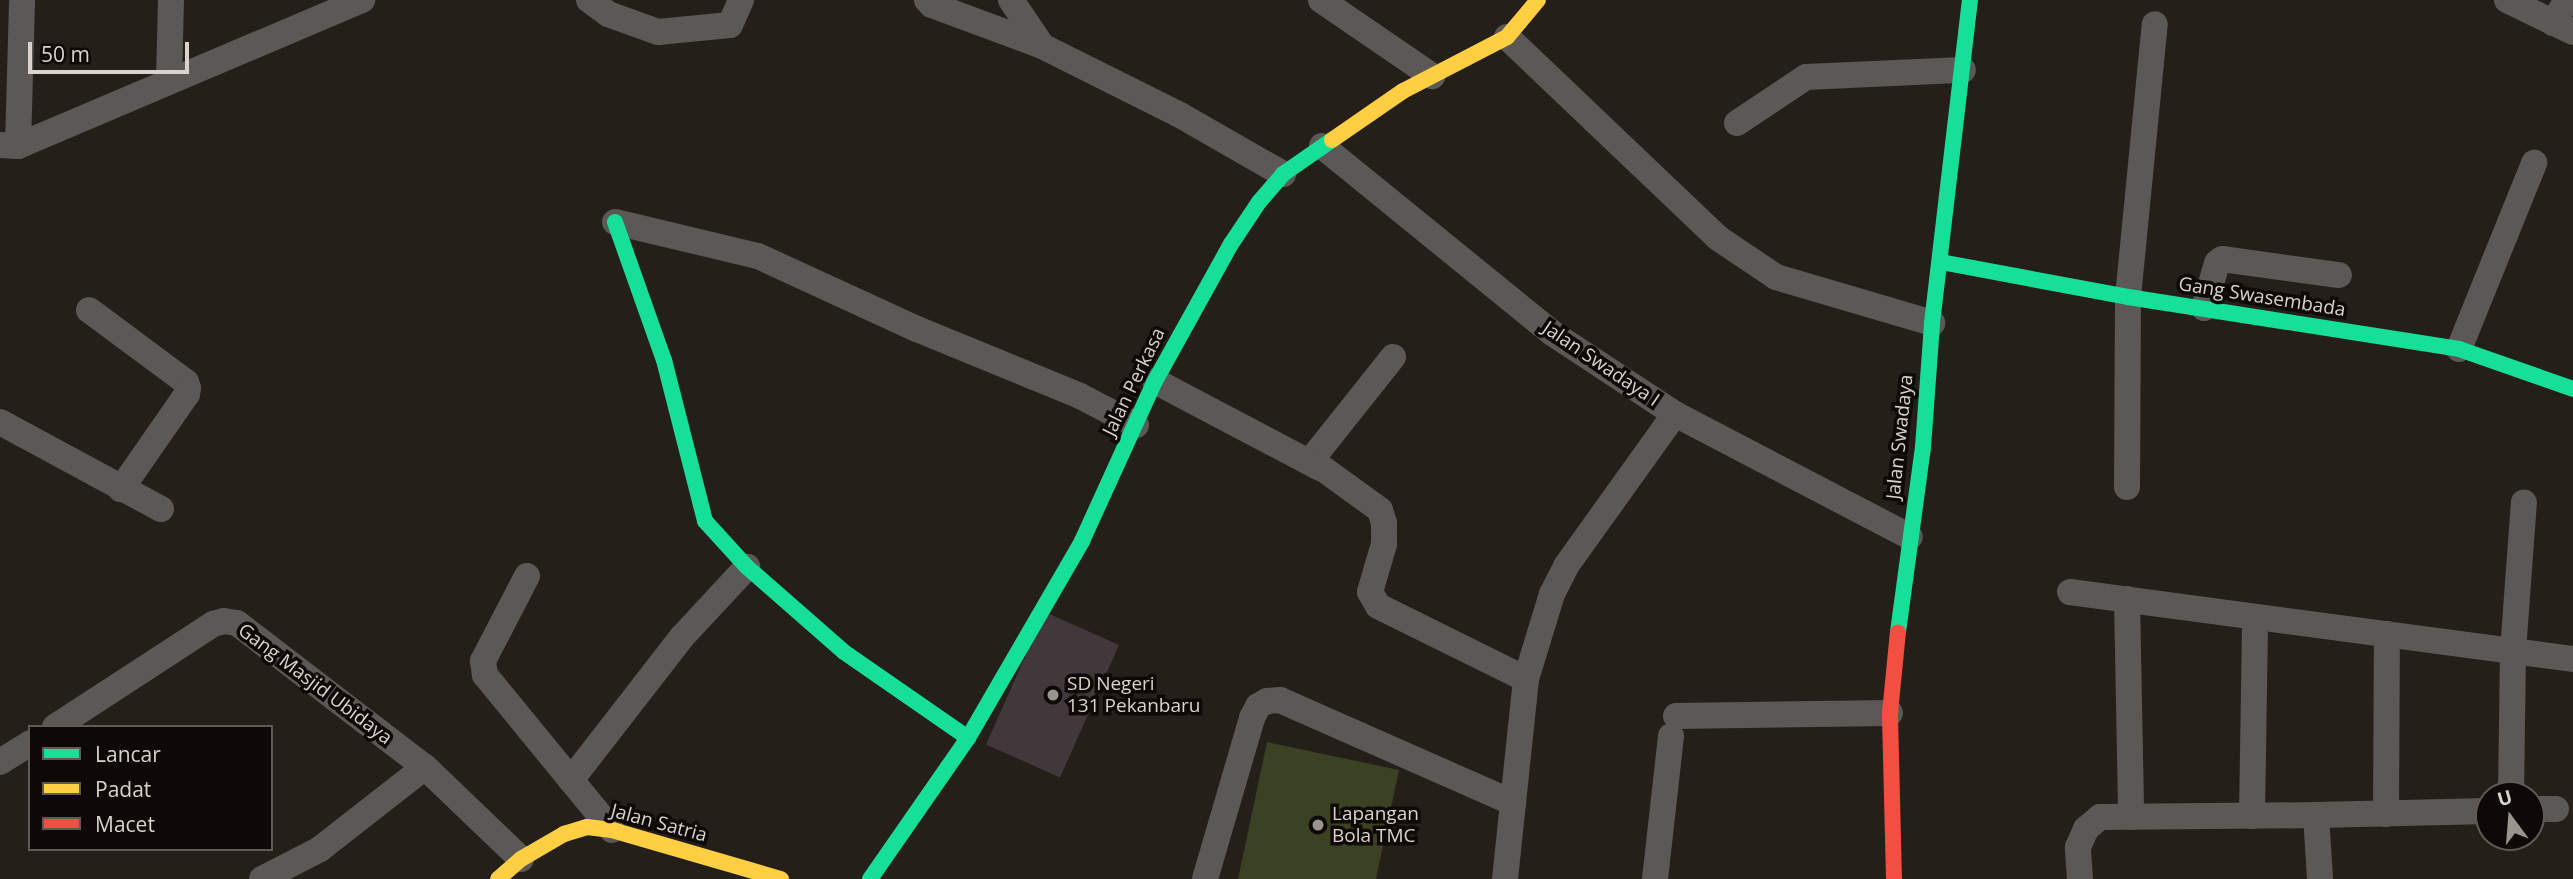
<!DOCTYPE html>
<style>
body{margin:0}
#map{position:relative;width:2573px;height:879px;overflow:hidden;background:#251f1a;font-family:"Open Sans",sans-serif}
div>[style]{position:absolute}
.green>*{inset:0;background:#3b4123}
.building>*{inset:0;background:#42383b;transform-origin:0 0}
.street>*{height:26px;margin:-13px;padding:0 13px;transform-origin:13px;border-radius:13px;background:#5b5856}
.fast>*{height:16px;margin:-8px;padding:0 8px;transform-origin:8px;border-radius:8px;background:#16e098}
.slow>*{height:16px;margin:-8px;padding:0 8px;transform-origin:8px;border-radius:8px;background:#ffcf43}
.jam>*{height:16px;margin:-8px;padding:0 8px;transform-origin:8px;border-radius:8px;background:#f24e42}
.dots>*{width:19px;height:19px;translate:-50% -50%;box-sizing:border-box;border:4px solid #0e0906;border-radius:50%}
span{translate:-50% -50%;white-space:nowrap;text-align:center;line-height:1.15;-webkit-text-stroke:7px #0e0906;paint-order:stroke}
.street-label{font-size:19px;color:#dad2cc}
.poi-label{font-size:19px;color:#dad2cc}
.left{translate:0 -50%;text-align:left}
.legend{position:absolute;left:28px;top:725px;width:245px;height:126px;box-sizing:border-box;background:#0e0906;border:2px solid #605955;margin:0;padding:9px 12px;list-style:none;font-size:21px;color:#dad2cc}
.legend li{display:flex;align-items:center;gap:14px;height:35px}
.legend b{width:35px;border:2px solid #605955}
.north{position:absolute;left:2475px;top:781px;width:70px;height:70px;box-sizing:border-box;background:#0e0906;border:2px solid #605955;border-radius:50%;rotate:344deg;font-size:19px;font-weight:700;line-height:28px;text-align:center;color:#dad2cc}
.north::after{content:'';display:block;margin:auto;width:24px;height:32px;background:#9b938e;clip-path:polygon(50% 0,100% 100%,50% 72%,0 100%)}
.scale{position:absolute;left:28px;top:42px;width:161px;height:32px;box-sizing:border-box;border:4px solid #dad2cc;border-top:0;padding-left:9px;font-size:21px;line-height:24px;white-space:nowrap;color:#dad2cc;-webkit-text-stroke:5px #0e0906;paint-order:stroke}
</style>
<div id="map">
<div class="green">
<div style="clip-path:polygon(1267px 742px,1399px 770px,1376px 879px,1238px 879px)"></div>
</div>
<div class="building">
<div style="left:1045px;top:612px;width:81px;height:145px;rotate:24deg"></div>
</div>
<div class="street">
<div style="left:589px;top:0;width:24px;rotate:36deg"></div>
<div style="left:608px;top:14px;width:53px;rotate:19.8deg"></div>
<div style="left:658px;top:32px;width:72px;rotate:-5.6deg"></div>
<div style="left:730px;top:25px;width:27px;rotate:-66deg"></div>
<div style="left:927px;top:0;width:7px;rotate:45deg"></div>
<div style="left:932px;top:5px;width:117px;rotate:20.4deg"></div>
<div style="left:1042px;top:46px;width:154px;rotate:26.6deg"></div>
<div style="left:1180px;top:115px;width:119px;rotate:29.8deg"></div>
<div style="left:1011px;top:0;width:55px;rotate:56deg"></div>
<div style="left:1321px;top:0;width:135px;rotate:34.4deg"></div>
<div style="left:2507px;top:0;width:73px;rotate:25.9deg"></div>
<div style="left:2553px;top:23px;width:27px;rotate:-59deg"></div>
<div style="left:1507px;top:37px;width:291px;rotate:43.6deg"></div>
<div style="left:1718px;top:238px;width:70px;rotate:33.9deg"></div>
<div style="left:1776px;top:277px;width:163px;rotate:16.4deg"></div>
<div style="left:169px;top:81px;width:81px;rotate:-88.6deg"></div>
<div style="left:1737px;top:123px;width:83px;rotate:-33.7deg"></div>
<div style="left:1806px;top:77px;width:157px;rotate:-2.6deg"></div>
<div style="left:0;top:145px;width:18px;rotate:3deg"></div>
<div style="left:18px;top:146px;width:374px;rotate:-23deg"></div>
<div style="left:18px;top:146px;width:146px;rotate:-88.4deg"></div>
<div style="left:1322px;top:146px;width:296px;rotate:39.1deg"></div>
<div style="left:1552px;top:333px;width:147px;rotate:33.4deg"></div>
<div style="left:1675px;top:414px;width:265px;rotate:27.6deg"></div>
<div style="left:615px;top:222px;width:147px;rotate:13.4deg"></div>
<div style="left:758px;top:256px;width:175px;rotate:24.7deg"></div>
<div style="left:917px;top:329px;width:176px;rotate:22.3deg"></div>
<div style="left:1080px;top:396px;width:63px;rotate:27.4deg"></div>
<div style="left:2204px;top:308px;width:47px;rotate:-73.9deg"></div>
<div style="left:2217px;top:263px;width:6px;rotate:-39deg"></div>
<div style="left:2222px;top:259px;width:118px;rotate:7.8deg"></div>
<div style="left:89px;top:310px;width:121px;rotate:36.6deg"></div>
<div style="left:186px;top:382px;width:6px;rotate:72deg"></div>
<div style="left:188px;top:388px;width:6px;rotate:99deg"></div>
<div style="left:187px;top:394px;width:116px;rotate:124.8deg"></div>
<div style="left:2459px;top:349px;width:201px;rotate:-68deg"></div>
<div style="left:1393px;top:357px;width:132px;rotate:128.5deg"></div>
<div style="left:1311px;top:460px;width:85px;rotate:35.9deg"></div>
<div style="left:1380px;top:510px;width:14px;rotate:73deg"></div>
<div style="left:1384px;top:523px;width:21px;rotate:90deg"></div>
<div style="left:1384px;top:544px;width:50px;rotate:106.3deg"></div>
<div style="left:1370px;top:592px;width:16px;rotate:60deg"></div>
<div style="left:1378px;top:606px;width:165px;rotate:26.3deg"></div>
<div style="left:1155px;top:381px;width:187px;rotate:27.8deg"></div>
<div style="left:0;top:422px;width:183px;rotate:28.4deg"></div>
<div style="left:2127px;top:487px;width:190px;rotate:-89.7deg"></div>
<div style="left:2128px;top:297px;width:274px;rotate:-84.4deg"></div>
<div style="left:527px;top:576px;width:96px;rotate:117.4deg"></div>
<div style="left:483px;top:661px;width:14px;rotate:82deg"></div>
<div style="left:485px;top:675px;width:136px;rotate:50.7deg"></div>
<div style="left:2070px;top:592px;width:507px;rotate:7.59deg"></div>
<div style="left:2127px;top:599px;width:218px;rotate:88.9deg"></div>
<div style="left:1676px;top:716px;width:214px;rotate:-0.8deg"></div>
<div style="left:55px;top:727px;width:189px;rotate:-33.1deg"></div>
<div style="left:213px;top:624px;width:11px;rotate:-15deg"></div>
<div style="left:224px;top:621px;width:13px;rotate:9deg"></div>
<div style="left:237px;top:623px;width:237px;rotate:37.5deg"></div>
<div style="left:425px;top:767px;width:133px;rotate:43.8deg"></div>
<div style="left:0;top:762px;width:36px;rotate:-32deg"></div>
<div style="left:2511px;top:795px;width:144px;rotate:-89.2deg"></div>
<div style="left:2513px;top:651px;width:149px;rotate:-85.8deg"></div>
<div style="left:2531px;top:809px;width:25px"></div>
<div style="left:2386px;top:814px;width:180px;rotate:-89.7deg"></div>
<div style="left:2316px;top:815px;width:173px;rotate:-1.3deg"></div>
<div style="left:2252px;top:816px;width:199px;rotate:-89.1deg"></div>
<div style="left:612px;top:830px;width:65px;rotate:-129.4deg"></div>
<div style="left:571px;top:780px;width:181px;rotate:-52.2deg"></div>
<div style="left:682px;top:637px;width:96px;rotate:-47.1deg"></div>
<div style="left:262px;top:879px;width:65px;rotate:-27.3deg"></div>
<div style="left:320px;top:849px;width:133px;rotate:-38deg"></div>
<div style="left:1205px;top:879px;width:168px;rotate:-73.7deg"></div>
<div style="left:1252px;top:718px;width:13px;rotate:-63deg"></div>
<div style="left:1258px;top:706px;width:10px;rotate:-29deg"></div>
<div style="left:1267px;top:701px;width:13px;rotate:-4deg"></div>
<div style="left:1280px;top:700px;width:255px;rotate:23.8deg"></div>
<div style="left:1505px;top:879px;width:201px;rotate:-84deg"></div>
<div style="left:1526px;top:679px;width:89px;rotate:-73deg"></div>
<div style="left:1552px;top:594px;width:31px;rotate:-63deg"></div>
<div style="left:1566px;top:566px;width:187px;rotate:-54.4deg"></div>
<div style="left:1655px;top:879px;width:144px;rotate:-83.6deg"></div>
<div style="left:2080px;top:879px;width:32px;rotate:-94deg"></div>
<div style="left:2078px;top:847px;width:20px;rotate:-66deg"></div>
<div style="left:2086px;top:829px;width:18px;rotate:-41deg"></div>
<div style="left:2100px;top:817px;width:216px;rotate:-0.5deg"></div>
<div style="left:2316px;top:815px;width:64px;rotate:86.4deg"></div>
</div>
<div class="fast">
<div style="left:615px;top:222px;width:146px;rotate:70.5deg"></div>
<div style="left:664px;top:360px;width:166px;rotate:75.7deg"></div>
<div style="left:705px;top:521px;width:62px;rotate:47.6deg"></div>
<div style="left:747px;top:567px;width:129px;rotate:41.2deg"></div>
<div style="left:844px;top:652px;width:151px;rotate:34.7deg"></div>
<div style="left:1941px;top:262px;width:190px;rotate:10.6deg"></div>
<div style="left:2128px;top:297px;width:335px;rotate:8.9deg"></div>
<div style="left:2459px;top:349px;width:121px;rotate:19.3deg"></div>
<div style="left:1898px;top:632px;width:187px;rotate:-82.3deg"></div>
<div style="left:1923px;top:447px;width:124px;rotate:-85.8deg"></div>
<div style="left:1932px;top:323px;width:325px;rotate:-83.3deg"></div>
<div style="left:870px;top:879px;width:172px;rotate:-55.2deg"></div>
<div style="left:968px;top:738px;width:228px;rotate:-59.9deg"></div>
<div style="left:1082px;top:541px;width:176px;rotate:-65.5deg"></div>
<div style="left:1155px;top:381px;width:157px;rotate:-61deg"></div>
<div style="left:1231px;top:244px;width:50px;rotate:-56.3deg"></div>
<div style="left:1259px;top:202px;width:37px;rotate:-49deg"></div>
<div style="left:1283px;top:174px;width:60px;rotate:-34.8deg"></div>
</div>
<div class="slow">
<div style="left:1332px;top:140px;width:86px;rotate:-34.6deg"></div>
<div style="left:1403px;top:91px;width:117px;rotate:-27.4deg"></div>
<div style="left:1507px;top:37px;width:48px;rotate:-50deg"></div>
<div style="left:498px;top:879px;width:30px;rotate:-41deg"></div>
<div style="left:521px;top:859px;width:50px;rotate:-30.2deg"></div>
<div style="left:564px;top:834px;width:24px;rotate:-17deg"></div>
<div style="left:587px;top:827px;width:25px;rotate:7deg"></div>
<div style="left:612px;top:830px;width:176px;rotate:16.2deg"></div>
</div>
<div class="jam">
<div style="left:1894px;top:879px;width:166px;rotate:-91.4deg"></div>
<div style="left:1890px;top:713px;width:81px;rotate:-84.4deg"></div>
</div>
<div class="dots">
<div style="left:1053px;top:695px;background:#9b938e"></div>
<div style="left:1318px;top:825px;background:#9b938e"></div>
</div>
<div class="street-label">
<span style="left:2262px;top:297px;rotate:9deg">Gang Swasembada</span>
<span style="left:1601px;top:364px;rotate:34deg">Jalan Swadaya I</span>
<span style="left:1134px;top:382px;rotate:-64deg">Jalan Perkasa</span>
<span style="left:1900px;top:437px;rotate:-84deg">Jalan Swadaya</span>
<span style="left:315px;top:684px;rotate:37deg">Gang Masjid Ubidaya</span>
<span style="left:659px;top:823px;rotate:15deg">Jalan Satria</span>
</div>
<div class="poi-label">
<span class="left" style="left:1067px;top:695px">SD Negeri<br>131 Pekanbaru</span>
<span class="left" style="left:1332px;top:825px">Lapangan<br>Bola TMC</span>
</div>
<ul class="legend">
<li><b style="height:9px;background:#16e098"></b>Lancar</li>
<li><b style="height:9px;background:#ffcf43"></b>Padat</li>
<li><b style="height:9px;background:#f24e42"></b>Macet</li>
</ul>
<div class="north">U</div>
<div class="scale">50 m</div>
</div>
